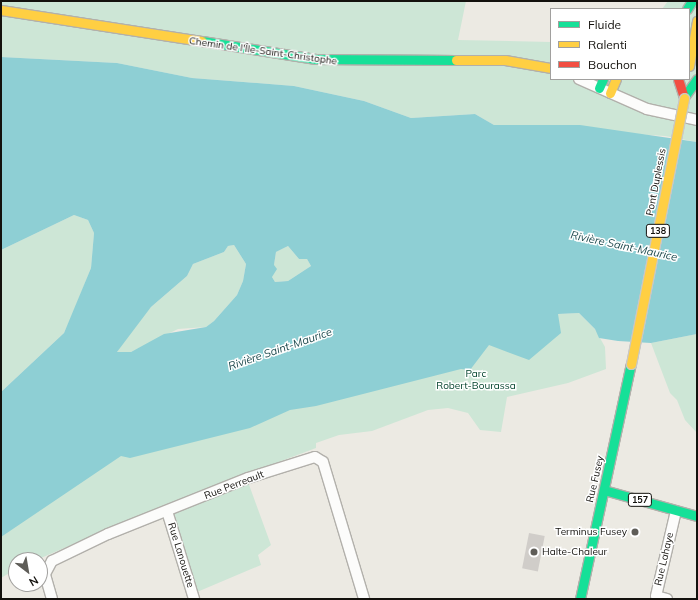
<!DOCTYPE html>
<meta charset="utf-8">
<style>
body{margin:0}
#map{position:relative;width:698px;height:600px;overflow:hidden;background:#eceae3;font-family:Mulish,sans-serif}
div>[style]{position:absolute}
.green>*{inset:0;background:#cde6d6}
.water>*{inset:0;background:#8ecfd4}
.building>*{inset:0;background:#d0cdc9;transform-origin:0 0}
.roads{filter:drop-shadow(1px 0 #b2b0ab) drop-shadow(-1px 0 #b2b0ab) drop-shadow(0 1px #b2b0ab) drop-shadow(0 -1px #b2b0ab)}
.street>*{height:10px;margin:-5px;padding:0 5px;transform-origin:5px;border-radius:5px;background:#fcfcfb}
.fast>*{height:9px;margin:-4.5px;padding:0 4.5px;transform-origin:4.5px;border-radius:4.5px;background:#16e098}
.slow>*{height:9px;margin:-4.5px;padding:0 4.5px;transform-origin:4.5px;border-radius:4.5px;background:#ffcf43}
.jam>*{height:9px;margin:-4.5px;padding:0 4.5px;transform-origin:4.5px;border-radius:4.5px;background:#f24e42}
.bridges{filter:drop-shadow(1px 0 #c9c8c4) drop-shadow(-1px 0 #c9c8c4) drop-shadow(0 1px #c9c8c4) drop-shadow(0 -1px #c9c8c4)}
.slow-bridge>*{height:9px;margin:-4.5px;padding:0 4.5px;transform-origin:4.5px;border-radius:4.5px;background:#ffcf43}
.dots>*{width:11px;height:11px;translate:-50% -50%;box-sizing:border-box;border:2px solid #fff;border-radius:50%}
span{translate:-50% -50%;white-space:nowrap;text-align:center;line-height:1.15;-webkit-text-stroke:3px #fff;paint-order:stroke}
.shield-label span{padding:1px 3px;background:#fff;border:1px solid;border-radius:3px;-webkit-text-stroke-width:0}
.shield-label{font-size:9px;color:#13110d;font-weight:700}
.street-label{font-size:10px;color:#13110d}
.park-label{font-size:10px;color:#00412b}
.poi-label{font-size:10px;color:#13110d}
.right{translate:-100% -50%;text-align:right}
.left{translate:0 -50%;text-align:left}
.water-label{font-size:11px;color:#1e4a4e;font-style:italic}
.frame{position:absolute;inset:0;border:2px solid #13110d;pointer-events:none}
.legend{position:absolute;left:550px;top:8px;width:140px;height:72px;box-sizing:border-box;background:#fff;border:1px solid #a1a09e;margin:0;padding:5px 7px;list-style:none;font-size:12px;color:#13110d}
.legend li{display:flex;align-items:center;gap:8px;height:20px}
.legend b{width:20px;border:1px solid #a1a09e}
.north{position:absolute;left:8px;top:552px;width:40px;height:40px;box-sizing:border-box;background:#fff;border:1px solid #a1a09e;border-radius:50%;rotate:149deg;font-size:11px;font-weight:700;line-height:16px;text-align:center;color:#13110d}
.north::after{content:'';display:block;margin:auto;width:14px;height:18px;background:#5f5d58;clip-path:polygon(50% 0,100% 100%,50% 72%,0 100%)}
</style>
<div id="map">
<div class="green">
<div style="clip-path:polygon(1px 1px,466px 1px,458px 40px,551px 42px,551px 79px,689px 79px,689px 9px,662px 9px,668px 1px,697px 1px,697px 142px,665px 136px,494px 125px,475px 114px,411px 118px,364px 101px,294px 86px,192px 78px,117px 63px,1px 57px)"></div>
<div style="clip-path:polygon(74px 215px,88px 220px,94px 233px,91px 268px,73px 313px,64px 333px,1px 392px,1px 250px)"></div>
<div style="clip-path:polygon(234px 245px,246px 264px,243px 281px,237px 295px,214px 321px,206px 327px,178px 329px,131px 352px,117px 352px,126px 335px,151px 307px,187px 276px,193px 264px,224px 252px,228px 246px)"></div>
<div style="clip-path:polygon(288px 246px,299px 259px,307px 259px,311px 266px,288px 281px,275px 282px,272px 277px,276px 252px)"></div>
<div style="clip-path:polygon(579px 313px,595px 329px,605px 347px,606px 369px,568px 383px,507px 397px,501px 432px,480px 430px,468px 413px,448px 408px,428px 410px,372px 431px,339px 435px,316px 443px,316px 448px,164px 505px,41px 558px,16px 560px,16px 569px,1px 578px,1px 535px,118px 452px,558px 314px)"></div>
<div style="clip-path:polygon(697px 334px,697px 433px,685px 420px,677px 400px,670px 393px,651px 343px)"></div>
<div style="clip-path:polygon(248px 482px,271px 545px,258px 555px,261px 565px,197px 592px,170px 509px)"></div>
</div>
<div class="water">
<div style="clip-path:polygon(evenodd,1px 57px,117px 63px,192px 78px,294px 86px,364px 101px,411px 118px,475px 114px,494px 125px,580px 125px,697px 142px,697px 334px,651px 343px,618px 341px,599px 338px,595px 329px,579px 313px,558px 314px,561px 333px,529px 360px,489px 345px,470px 370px,461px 369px,316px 406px,290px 410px,250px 428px,130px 458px,121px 456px,1px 537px,1px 392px,64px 333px,91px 268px,94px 233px,88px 220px,74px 215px,1px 250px,1px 57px,234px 245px,246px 264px,243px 281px,237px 295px,214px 321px,206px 327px,164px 334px,131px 352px,117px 352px,151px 307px,187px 276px,193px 264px,224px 252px,228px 246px,234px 245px,1px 57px,288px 246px,299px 259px,307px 259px,311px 266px,288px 281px,275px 282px,272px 277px,277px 269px,274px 265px,276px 252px,288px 246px)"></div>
</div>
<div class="building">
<div style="left:529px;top:533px;width:16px;height:36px;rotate:11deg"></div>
</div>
<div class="roads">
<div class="street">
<div style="left:579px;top:79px;width:74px;rotate:23.8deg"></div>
<div style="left:647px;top:109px;width:51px;rotate:12.4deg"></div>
<div style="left:167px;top:511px;width:92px;rotate:72.9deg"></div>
<div style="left:52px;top:599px;width:26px;rotate:-106deg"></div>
<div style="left:45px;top:574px;width:15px;rotate:-62deg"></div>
<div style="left:52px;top:561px;width:62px;rotate:-25.7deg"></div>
<div style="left:108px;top:534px;width:151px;rotate:-21.8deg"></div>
<div style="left:248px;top:478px;width:70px;rotate:-17.4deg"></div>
<div style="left:315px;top:457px;width:9px;rotate:32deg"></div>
<div style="left:323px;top:462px;width:143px;rotate:73.3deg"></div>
<div style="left:667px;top:599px;width:11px;rotate:-165deg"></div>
<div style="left:656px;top:596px;width:87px;rotate:-76.8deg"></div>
</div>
<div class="fast">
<div style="left:687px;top:9px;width:9px;rotate:-58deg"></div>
<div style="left:202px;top:41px;width:115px;rotate:9deg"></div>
<div style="left:316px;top:59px;width:140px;rotate:0.4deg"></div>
<div style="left:599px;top:88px;width:10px;rotate:-66deg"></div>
<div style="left:684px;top:97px;width:22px;rotate:-54deg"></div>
<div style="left:604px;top:490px;width:97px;rotate:15.6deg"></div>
<div style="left:580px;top:599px;width:240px;rotate:-77.8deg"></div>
</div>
<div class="slow">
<div style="left:1px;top:10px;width:203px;rotate:8.8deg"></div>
<div style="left:456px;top:60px;width:49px"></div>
<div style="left:505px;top:60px;width:47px;rotate:9.9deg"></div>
<div style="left:689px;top:66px;width:46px;rotate:-79.9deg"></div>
<div style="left:610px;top:93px;width:15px;rotate:-67deg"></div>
</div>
<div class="jam">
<div style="left:678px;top:79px;width:19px;rotate:72deg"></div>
</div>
</div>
<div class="bridges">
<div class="slow-bridge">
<div style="left:631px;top:364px;width:271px;rotate:-78.7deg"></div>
</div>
</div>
<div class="dots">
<div style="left:635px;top:532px;background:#5f5d58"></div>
<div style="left:534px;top:552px;background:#5f5d58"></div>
</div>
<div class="shield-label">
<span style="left:658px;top:231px">138</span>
<span style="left:640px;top:500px">157</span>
</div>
<div class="street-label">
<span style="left:263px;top:51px;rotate:8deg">Chemin de l'Île-Saint-Christophe</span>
<span style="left:656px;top:182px;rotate:-79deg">Pont Duplessis</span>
<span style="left:595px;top:479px;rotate:-77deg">Rue Fusey</span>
<span style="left:234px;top:485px;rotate:-21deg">Rue Perreault</span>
<span style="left:181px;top:555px;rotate:73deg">Rue Lanouette</span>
<span style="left:664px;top:559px;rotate:-77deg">Rue Lahaye</span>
</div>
<div class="park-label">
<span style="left:476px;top:379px">Parc<br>Robert-Bourassa</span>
</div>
<div class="poi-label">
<span class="right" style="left:627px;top:532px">Terminus Fusey</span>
<span class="left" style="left:542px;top:552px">Halte-Chaleur</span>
</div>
<div class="water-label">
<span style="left:624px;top:246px;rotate:12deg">Rivière Saint-Maurice</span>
<span style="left:280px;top:349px;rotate:-19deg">Rivière Saint-Maurice</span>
</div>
<div class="frame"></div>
<ul class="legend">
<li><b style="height:5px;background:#16e098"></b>Fluide</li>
<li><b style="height:5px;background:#ffcf43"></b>Ralenti</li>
<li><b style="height:5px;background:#f24e42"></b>Bouchon</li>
</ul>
<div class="north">N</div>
</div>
